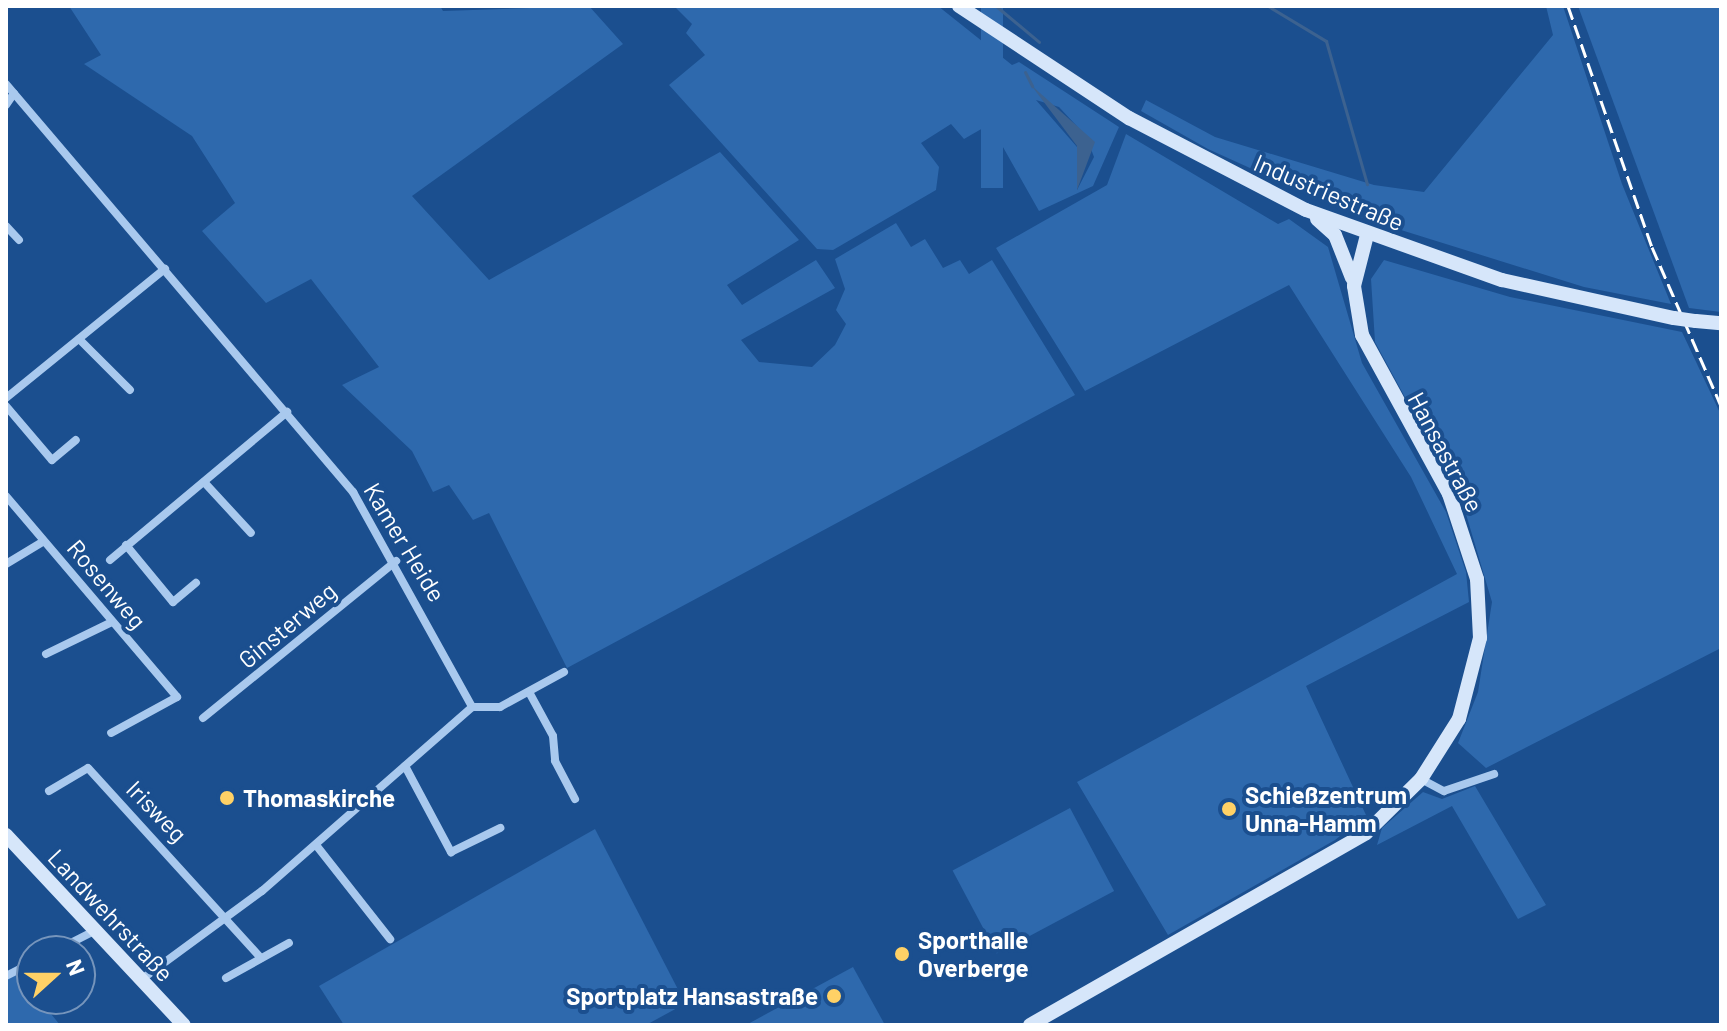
<!DOCTYPE html>
<meta charset="utf-8">
<style>
body{margin:0}
#map{position:relative;width:1727px;height:1031px;overflow:hidden;background:#1b4f8f;font-family:Barlow,sans-serif}
div>[style]{position:absolute}
.green>*{inset:0;background:#2e69ad;transform-origin:0 0}
.water>*{inset:0;background:#3c6290}
.stream>*{height:3px;margin:-1.5px;padding:0 1.5px;transform-origin:1.5px;border-radius:1.5px;background:#3c6290}
.street>*{height:8px;margin:-4px;padding:0 4px;transform-origin:4px;border-radius:4px;background:#a9c9ee}
.secondary>*{height:14px;margin:-7px;padding:0 7px;transform-origin:7px;border-radius:7px;background:#d6e6fa}
.rail>*{height:3px;margin-top:-1.5px;transform-origin:0;background:repeating-linear-gradient(90deg,#fff 0 14px,transparent 0 20px)}
.secondary-bridge>*{height:14px;margin:-7px;padding:0 7px;transform-origin:7px;border-radius:7px;background:#d6e6fa}
.dots>*{width:22px;height:22px;translate:-50% -50%;box-sizing:border-box;border:4px solid #1b4f8f;border-radius:50%}
span{translate:-50% -50%;white-space:nowrap;text-align:center;line-height:1.15;-webkit-text-stroke:8px #1b4f8f;paint-order:stroke}
.street-label{font-size:24px;color:#fff}
.poi-label{font-size:24px;color:#fff;font-weight:700}
.left{translate:0 -50%;text-align:left}
.right{translate:-100% -50%;text-align:right}
.frame{position:absolute;inset:0;border:8px solid #fff;pointer-events:none}
.north{position:absolute;left:16px;top:935px;width:80px;height:80px;box-sizing:border-box;background:#1b4f8f;border:2px solid #7695bc;border-radius:50%;rotate:69deg;font-size:22px;font-weight:700;line-height:32px;text-align:center;color:#fff}
.north::after{content:'';display:block;margin:auto;width:28px;height:36px;background:#ffd166;clip-path:polygon(50% 0,100% 100%,50% 72%,0 100%)}
</style>
<div id="map">
<div class="green">
<div style="clip-path:polygon(69px 6px,440px 6px,443px 11px,589px 6px,623px 44px,412px 196px,489px 280px,720px 152px,799px 240px,727px 285px,742px 305px,816px 260px,835px 288px,741px 340px,759px 362px,812px 367px,835px 345px,846px 324px,836px 310px,845px 289px,835px 259px,896px 223px,911px 247px,925px 239px,943px 268px,960px 260px,969px 274px,992px 260px,1075px 395px,567px 668px,489px 513px,473px 520px,449px 485px,433px 492px,412px 451px,342px 385px,379px 367px,311px 279px,266px 303px,202px 231px,235px 203px,192px 136px,84px 64px,101px 55px)"></div>
<div style="clip-path:polygon(evenodd,674px 6px,938px 6px,1012px 65px,1019px 62px,1119px 127px,1093px 186px,1039px 211px,990px 124px,964px 139px,951px 124px,921px 143px,939px 167px,936px 190px,833px 250px,817px 249px,669px 85px,705px 55px,686px 33px,692px 24px,674px 6px,1036px 100px,1059px 107px,1086px 136px,1094px 157px,1077px 190px,1077px 147px,1036px 100px)"></div>
<div style="left:981px;top:6px;width:22px;height:182px"></div>
<div style="clip-path:polygon(1546px 6px,1563px 6px,1622px 184px,1671px 304px,1584px 287px,1356px 216px,1208px 149px,1141px 111px,1146px 100px,1215px 137px,1374px 185px,1424px 192px,1553px 35px)"></div>
<div style="clip-path:polygon(1578px 6px,1721px 6px,1721px 312px,1689px 308px)"></div>
<div style="clip-path:polygon(1126px 134px,1278px 224px,1289px 219px,1328px 247px,1362px 363px,1446px 512px,1466px 572px,1469px 602px,1306px 686px,1366px 815px,1335px 840px,1168px 935px,1077px 782px,1457px 574px,1411px 477px,1289px 285px,1085px 391px,996px 248px,1107px 185px)"></div>
<div style="clip-path:polygon(1384px 260px,1510px 297px,1682px 332px,1721px 415px,1721px 648px,1486px 768px,1458px 743px,1478px 692px,1492px 602px,1463px 504px,1375px 342px,1371px 279px)"></div>
<div style="clip-path:polygon(1475px 786px,1546px 905px,1518px 919px,1452px 806px,1377px 845px,1382px 828px,1423px 792px,1442px 799px)"></div>
<div style="left:1070px;top:808px;width:94px;height:133px;rotate:62deg"></div>
<div style="clip-path:polygon(595px 829px,684px 1001px,679px 1007px,646px 1025px,344px 1025px,319px 986px)"></div>
<div style="clip-path:polygon(853px 967px,885px 1025px,746px 1025px)"></div>
<div style="clip-path:polygon(19px 973px,32px 999px,39px 999px,60px 1025px,6px 1025px,6px 980px)"></div>
</div>
<div class="water">
<div style="clip-path:polygon(1031px 85px,1095px 142px,1077px 190px,1077px 146px)"></div>
</div>
<div class="stream">
<div style="left:996px;top:6px;width:56px;rotate:39.9deg"></div>
<div style="left:1268px;top:6px;width:68px;rotate:31.1deg"></div>
<div style="left:1326px;top:41px;width:149px;rotate:74deg"></div>
<div style="left:1025px;top:72px;width:16px;rotate:63deg"></div>
</div>
<div class="street">
<div style="left:6px;top:84px;width:536px;rotate:49.62deg"></div>
<div style="left:353px;top:492px;width:246px;rotate:61deg"></div>
<div style="left:6px;top:105px;width:14px;rotate:-56deg"></div>
<div style="left:6px;top:226px;width:19px;rotate:47deg"></div>
<div style="left:79px;top:339px;width:72px;rotate:45deg"></div>
<div style="left:6px;top:398px;width:205px;rotate:-39.1deg"></div>
<div style="left:6px;top:406px;width:71px;rotate:49.6deg"></div>
<div style="left:52px;top:460px;width:31px;rotate:-40deg"></div>
<div style="left:204px;top:482px;width:69px;rotate:47.3deg"></div>
<div style="left:6px;top:496px;width:264px;rotate:49.6deg"></div>
<div style="left:177px;top:697px;width:75px;rotate:151.4deg"></div>
<div style="left:126px;top:545px;width:74px;rotate:50.5deg"></div>
<div style="left:173px;top:602px;width:30px;rotate:-40deg"></div>
<div style="left:110px;top:560px;width:231px;rotate:-39.9deg"></div>
<div style="left:6px;top:564px;width:44px;rotate:-31.2deg"></div>
<div style="left:46px;top:654px;width:73px;rotate:-25.9deg"></div>
<div style="left:529px;top:692px;width:50px;rotate:61.4deg"></div>
<div style="left:553px;top:736px;width:25px;rotate:85deg"></div>
<div style="left:555px;top:761px;width:43px;rotate:62.2deg"></div>
<div style="left:472px;top:707px;width:28px"></div>
<div style="left:500px;top:707px;width:73px;rotate:-28.7deg"></div>
<div style="left:203px;top:718px;width:249px;rotate:-39.1deg"></div>
<div style="left:405px;top:766px;width:98px;rotate:61.9deg"></div>
<div style="left:451px;top:852px;width:55px;rotate:-26.1deg"></div>
<div style="left:1421px;top:779px;width:26px;rotate:28deg"></div>
<div style="left:1444px;top:791px;width:53px;rotate:-18.8deg"></div>
<div style="left:49px;top:791px;width:45px;rotate:-30.5deg"></div>
<div style="left:88px;top:768px;width:257px;rotate:47.7deg"></div>
<div style="left:316px;top:845px;width:120px;rotate:51.8deg"></div>
<div style="left:55px;top:951px;width:44px;rotate:-27.1deg"></div>
<div style="left:6px;top:976px;width:29px;rotate:-27deg"></div>
<div style="left:226px;top:978px;width:72px;rotate:-29.1deg"></div>
<div style="left:142px;top:979px;width:149px;rotate:-36.3deg"></div>
<div style="left:262px;top:891px;width:279px;rotate:-41.2deg"></div>
</div>
<div class="secondary">
<div style="left:959px;top:6px;width:204px;rotate:33.4deg"></div>
<div style="left:1129px;top:118px;width:199px;rotate:27.5deg"></div>
<div style="left:1306px;top:210px;width:208px;rotate:19.7deg"></div>
<div style="left:1502px;top:280px;width:176px;rotate:12.5deg"></div>
<div style="left:1317px;top:219px;width:24px;rotate:42deg"></div>
<div style="left:1335px;top:235px;width:46px;rotate:68.4deg"></div>
<div style="left:1696px;top:321px;width:25px;rotate:5deg"></div>
<div style="left:6px;top:835px;width:260px;rotate:46.9deg"></div>
<div style="left:1030px;top:1025px;width:387px;rotate:-29.7deg"></div>
<div style="left:1366px;top:833px;width:77px;rotate:-44.5deg"></div>
<div style="left:1421px;top:779px;width:71px;rotate:-57.7deg"></div>
<div style="left:1459px;top:719px;width:84px;rotate:-75.5deg"></div>
<div style="left:1480px;top:638px;width:59px;rotate:-92.9deg"></div>
<div style="left:1477px;top:579px;width:89px;rotate:-108.2deg"></div>
<div style="left:1449px;top:494px;width:181px;rotate:-118.7deg"></div>
<div style="left:1362px;top:335px;width:50px;rotate:-99.3deg"></div>
<div style="left:1354px;top:286px;width:53px;rotate:-75.7deg"></div>
</div>
<div class="rail">
<div style="left:1568px;top:6px;width:255px;rotate:70.8deg"></div>
<div style="left:1652px;top:247px;width:173px;rotate:66.5deg"></div>
</div>
<div class="secondary-bridge">
<div style="left:1674px;top:318px;width:22px;rotate:8deg"></div>
</div>
<div class="dots">
<div style="left:227px;top:798px;background:#ffd166"></div>
<div style="left:1229px;top:809px;background:#ffd166"></div>
<div style="left:902px;top:954px;background:#ffd166"></div>
<div style="left:834px;top:996px;background:#ffd166"></div>
</div>
<div class="street-label">
<span style="left:1329px;top:192px;rotate:23deg">Industriestraße</span>
<span style="left:1446px;top:452px;rotate:62deg">Hansastraße</span>
<span style="left:405px;top:542px;rotate:59deg">Kamer Heide</span>
<span style="left:107px;top:584px;rotate:50deg">Rosenweg</span>
<span style="left:287px;top:625px;rotate:-40deg">Ginsterweg</span>
<span style="left:157px;top:811px;rotate:46deg">Irisweg</span>
<span style="left:111px;top:915px;rotate:47deg">Landwehrstraße</span>
</div>
<div class="poi-label">
<span class="left" style="left:1245px;top:809px">Schießzentrum<br>Unna-Hamm</span>
<span class="left" style="left:243px;top:798px">Thomaskirche</span>
<span class="left" style="left:918px;top:954px">Sporthalle<br>Overberge</span>
<span class="right" style="left:818px;top:996px">Sportplatz Hansastraße</span>
</div>
<div class="frame"></div>
<div class="north">N</div>
</div>
